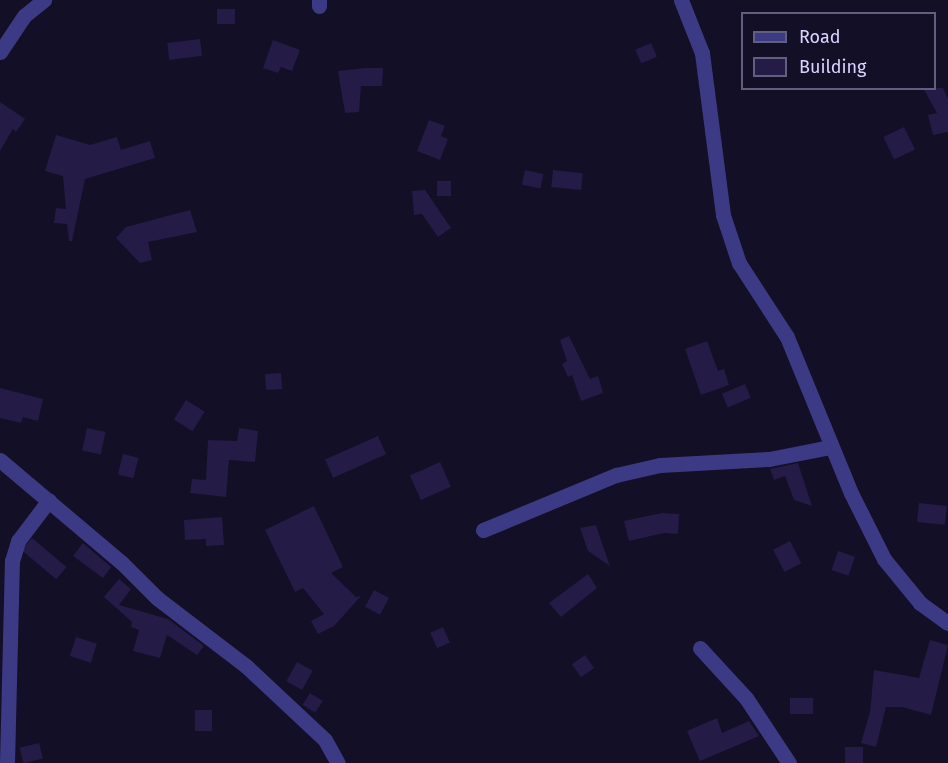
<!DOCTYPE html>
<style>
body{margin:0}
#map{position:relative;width:948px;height:763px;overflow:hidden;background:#130f26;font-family:"Fira Sans",sans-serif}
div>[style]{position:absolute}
.building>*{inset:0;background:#241b47;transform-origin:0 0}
.minor>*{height:15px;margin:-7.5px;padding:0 7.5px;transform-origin:7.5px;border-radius:7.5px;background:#3d3a85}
span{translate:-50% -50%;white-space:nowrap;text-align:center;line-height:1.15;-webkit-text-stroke:4.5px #130f26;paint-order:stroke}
.legend{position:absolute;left:741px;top:12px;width:195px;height:78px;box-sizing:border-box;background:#130f26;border:2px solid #625e7d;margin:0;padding:8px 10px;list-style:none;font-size:18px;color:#d9d4ff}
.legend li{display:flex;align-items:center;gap:12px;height:30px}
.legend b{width:30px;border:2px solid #625e7d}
</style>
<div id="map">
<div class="building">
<div style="left:217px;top:9px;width:18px;height:15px"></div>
<div style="left:200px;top:39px;width:17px;height:33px;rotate:83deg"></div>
<div style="clip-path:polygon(273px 40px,300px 50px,292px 71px,281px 67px,278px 73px,263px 68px)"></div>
<div style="left:651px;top:43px;width:15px;height:17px;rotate:67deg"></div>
<div style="clip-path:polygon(365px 68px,383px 68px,382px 86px,361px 86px,359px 112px,345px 113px,338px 71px)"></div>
<div style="clip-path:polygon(923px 88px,943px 88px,948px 99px,948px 132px,933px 135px,928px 115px,937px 113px)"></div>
<div style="clip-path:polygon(0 102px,25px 119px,16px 132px,13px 129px,0 151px)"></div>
<div style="clip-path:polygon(429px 120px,445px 126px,441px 136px,448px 139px,440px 160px,417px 151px)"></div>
<div style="left:904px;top:127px;width:25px;height:23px;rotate:64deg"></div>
<div style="clip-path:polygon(56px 135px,90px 145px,117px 137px,121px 150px,150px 141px,155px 158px,85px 179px,72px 241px,69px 241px,67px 224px,54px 223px,56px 208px,66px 209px,63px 176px,45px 171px)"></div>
<div style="left:525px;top:170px;width:19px;height:15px;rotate:12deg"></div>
<div style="left:553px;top:170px;width:30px;height:17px;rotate:6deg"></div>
<div style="left:437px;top:181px;width:14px;height:15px"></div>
<div style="clip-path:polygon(425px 190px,451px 228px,438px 237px,422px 214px,414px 215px,412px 191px)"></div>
<div style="clip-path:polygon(190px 210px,197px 232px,148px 242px,152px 260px,140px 263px,116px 238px,126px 227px)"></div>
<div style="clip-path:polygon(569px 336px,590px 379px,598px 376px,603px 393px,581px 401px,572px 375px,568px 377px,562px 364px,567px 361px,560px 340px)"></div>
<div style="clip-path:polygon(707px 341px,718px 371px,724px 369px,729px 385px,701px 395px,685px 349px)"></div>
<div style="left:281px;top:373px;width:16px;height:16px;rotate:86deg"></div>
<div style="left:745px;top:384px;width:15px;height:25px;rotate:67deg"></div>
<div style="clip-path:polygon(0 388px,43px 399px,38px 421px,23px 417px,21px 423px,0 418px)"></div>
<div style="left:186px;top:400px;width:22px;height:23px;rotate:32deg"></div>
<div style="left:87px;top:428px;width:19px;height:23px;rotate:12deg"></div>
<div style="clip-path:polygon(239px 428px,258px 431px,255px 462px,229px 460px,226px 497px,190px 493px,192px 479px,206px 480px,208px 440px,237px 441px)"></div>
<div style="left:378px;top:436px;width:20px;height:58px;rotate:66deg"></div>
<div style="left:123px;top:454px;width:16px;height:21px;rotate:14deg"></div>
<div style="left:440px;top:462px;width:27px;height:33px;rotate:66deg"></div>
<div style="clip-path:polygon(798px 463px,812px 506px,794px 500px,785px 476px,774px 480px,770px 469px)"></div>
<div style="left:919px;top:503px;width:28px;height:19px;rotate:6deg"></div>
<div style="clip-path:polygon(314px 506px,343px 567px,331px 573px,356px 597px,361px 596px,334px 626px,318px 634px,311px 621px,324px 614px,303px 588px,295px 592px,265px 530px)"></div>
<div style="clip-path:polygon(662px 513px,679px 514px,678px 534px,664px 533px,629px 541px,624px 521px)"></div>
<div style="clip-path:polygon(222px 517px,224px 545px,206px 546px,206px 539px,185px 540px,184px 520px)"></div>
<div style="clip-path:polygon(596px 525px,602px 543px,610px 566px,588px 551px,580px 528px)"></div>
<div style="left:32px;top:538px;width:45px;height:16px;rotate:40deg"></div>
<div style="left:790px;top:541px;width:25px;height:19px;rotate:63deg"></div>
<div style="clip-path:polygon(83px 543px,111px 567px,103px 578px,73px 556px)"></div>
<div style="left:838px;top:551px;width:18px;height:20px;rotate:19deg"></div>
<div style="clip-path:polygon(588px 574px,597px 588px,561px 617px,549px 603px)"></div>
<div style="clip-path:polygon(119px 579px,131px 589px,119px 605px,168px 619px,204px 646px,197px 655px,167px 635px,160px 658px,133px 651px,139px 630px,131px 627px,132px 622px,104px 597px)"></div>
<div style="left:374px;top:590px;width:17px;height:19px;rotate:28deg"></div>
<div style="left:443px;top:627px;width:17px;height:14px;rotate:66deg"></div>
<div style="left:76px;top:637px;width:22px;height:20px;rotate:18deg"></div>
<div style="clip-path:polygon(930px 640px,948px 645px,931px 715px,902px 707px,886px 707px,876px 747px,861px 743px,870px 712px,874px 670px,919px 678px)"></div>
<div style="left:585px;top:655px;width:16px;height:16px;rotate:55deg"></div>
<div style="left:297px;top:662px;width:18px;height:22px;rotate:29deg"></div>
<div style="left:310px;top:693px;width:15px;height:14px;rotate:32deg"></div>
<div style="left:813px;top:698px;width:16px;height:23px;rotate:90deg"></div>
<div style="left:195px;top:710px;width:17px;height:21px"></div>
<div style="clip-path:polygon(717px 718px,722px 733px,749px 721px,759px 736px,700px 761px,687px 731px)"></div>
<div style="left:39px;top:743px;width:16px;height:20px;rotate:76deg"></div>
<div style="left:863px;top:747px;width:16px;height:18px;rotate:90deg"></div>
</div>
<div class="minor">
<div style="left:681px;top:0;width:57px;rotate:68.4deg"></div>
<div style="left:702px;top:53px;width:163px;rotate:82.6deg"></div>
<div style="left:723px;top:215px;width:51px;rotate:71.6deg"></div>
<div style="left:739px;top:263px;width:88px;rotate:57deg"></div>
<div style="left:787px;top:337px;width:169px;rotate:67.7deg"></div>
<div style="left:851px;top:493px;width:74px;rotate:63.4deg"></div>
<div style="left:884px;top:559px;width:57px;rotate:50.7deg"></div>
<div style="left:920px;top:603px;width:34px;rotate:36deg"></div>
<div style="left:319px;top:6px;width:6px;rotate:-90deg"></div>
<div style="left:0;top:52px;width:43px;rotate:-56.3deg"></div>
<div style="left:24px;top:16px;width:26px;rotate:-39deg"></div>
<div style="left:0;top:460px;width:160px;rotate:40.2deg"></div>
<div style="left:122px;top:563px;width:49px;rotate:45deg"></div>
<div style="left:157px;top:598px;width:112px;rotate:37.4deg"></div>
<div style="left:246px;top:666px;width:108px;rotate:43.1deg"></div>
<div style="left:325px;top:740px;width:26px;rotate:61deg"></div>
<div style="left:483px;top:530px;width:144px;rotate:-22.5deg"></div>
<div style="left:616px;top:475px;width:45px;rotate:-12.8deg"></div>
<div style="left:660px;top:465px;width:109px;rotate:-3.2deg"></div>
<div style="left:769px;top:459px;width:63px;rotate:-11deg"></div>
<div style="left:700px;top:648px;width:68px;rotate:47.4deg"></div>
<div style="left:746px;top:698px;width:78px;rotate:56.5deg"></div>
<div style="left:7px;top:763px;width:202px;rotate:-88.6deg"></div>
<div style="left:12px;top:561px;width:21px;rotate:-73deg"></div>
<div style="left:18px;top:541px;width:51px;rotate:-52.9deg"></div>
</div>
<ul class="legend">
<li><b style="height:8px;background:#3d3a85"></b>Road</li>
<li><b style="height:16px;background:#241b47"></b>Building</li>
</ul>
</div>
